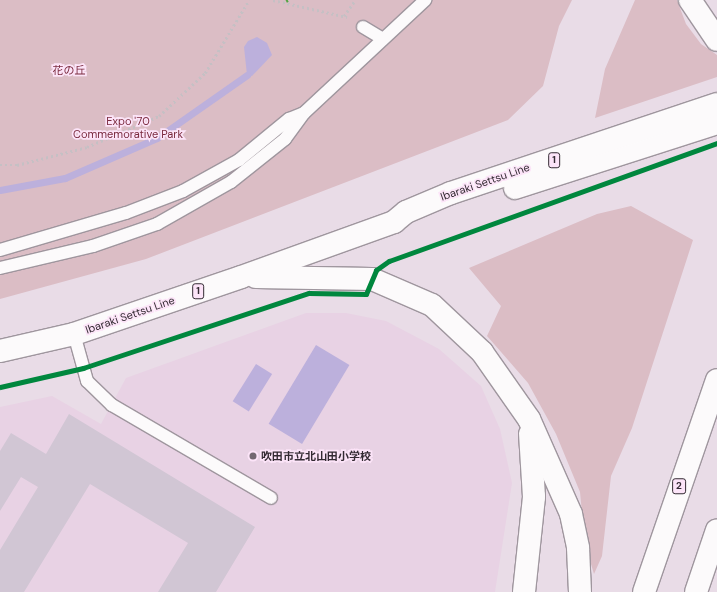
<!DOCTYPE html>
<meta charset="utf-8">
<style>
body{margin:0}
#map{position:relative;width:717px;height:592px;overflow:hidden;background:#e9dce7;font-family:"DM Sans","Noto Sans JP",sans-serif}
div>[style]{position:absolute}
.built>*{inset:0;background:#e8d2e4}
.green>*{inset:0;background:#dbbdc5}
.water>*{inset:0;background:#bcb0dc;transform-origin:0 0}
.stream>*{height:7px;margin:-3.5px;padding:0 3.5px;transform-origin:3.5px;border-radius:3.5px;background:#bcb0dc}
.building>*{inset:0;background:#d1c6d4}
.path>*{height:2.5px;margin-top:-1.25px;transform-origin:0;background:repeating-linear-gradient(90deg,#c5c0c4 0 2px,transparent 0 5px)}
.roads{filter:drop-shadow(1px 0 #9f969e) drop-shadow(-1px 0 #9f969e) drop-shadow(0 1px #9f969e) drop-shadow(0 -1px #9f969e)}
.lane>*{height:12px;margin:-6px;padding:0 6px;transform-origin:6px;border-radius:6px;background:#fcfafb}
.primary>*{height:22px;margin:-11px;padding:0 11px;transform-origin:11px;border-radius:11px;background:#fcfafb}
.highway>*{height:22px;margin:-11px;padding:0 11px;transform-origin:11px;border-radius:11px;background:#fcfafb}
.quiet>*{height:4px;margin-top:-2px;transform-origin:0;background:repeating-linear-gradient(90deg,#52a444 0 8px,transparent 0 12px)}
.cycleway>*{height:5px;margin:-2.5px;padding:0 2.5px;transform-origin:2.5px;border-radius:2.5px;background:#00873e}
.dots>*{width:11px;height:11px;translate:-50% -50%;box-sizing:border-box;border:2px solid #fce4f8;border-radius:50%}
span{translate:-50% -50%;white-space:nowrap;text-align:center;line-height:1.15;-webkit-text-stroke:3.5px #fce4f8;paint-order:stroke}
.shield-label span{padding:1px 3px;background:#fce4f8;border:1px solid;border-radius:3px;-webkit-text-stroke-width:0}
.shield-label{font-size:10px;color:#332a32;font-weight:700}
.park-label{font-size:11px;color:#7a2a3e}
.street-label{font-size:11px;color:#332a32}
.poi-label{font-size:11px;color:#332a32;font-weight:700}
.left{translate:0 -50%;text-align:left}
</style>
<div id="map">
<div class="built">
<div style="clip-path:polygon(306px 313px,346px 313px,386px 321px,439px 349px,481px 386px,500px 429px,512px 483px,495px 592px,0 592px,0 407px,52px 396px,101px 424px,126px 378px)"></div>
</div>
<div class="green">
<div style="clip-path:polygon(0 0,572px 0,559px 26px,543px 86px,508px 120px,146px 259px,0 299px)"></div>
<div style="clip-path:polygon(635px 0,677px 0,686px 24px,701px 44px,717px 55px,717px 77px,595px 118px,605px 69px)"></div>
<div style="clip-path:polygon(631px 206px,693px 240px,632px 428px,611px 476px,602px 556px,594px 574px,585px 544px,580px 492px,556px 434px,528px 383px,487px 336px,501px 306px,469px 268px,597px 214px)"></div>
</div>
<div class="water">
<div style="clip-path:polygon(257px 37px,267px 43px,272px 55px,252px 76px,247px 75px,244px 47px,248px 41px)"></div>
<div style="left:316px;top:345px;width:39px;height:92px;rotate:31deg"></div>
<div style="left:256px;top:364px;width:19px;height:44px;rotate:32deg"></div>
</div>
<div class="stream">
<div style="left:0;top:190px;width:66px;rotate:-10.5deg"></div>
<div style="left:65px;top:178px;width:100px;rotate:-23.5deg"></div>
<div style="left:157px;top:138px;width:110px;rotate:-35deg"></div>
</div>
<div class="building">
<div style="clip-path:polygon(69px 414px,255px 527px,216px 592px,158px 592px,188px 543px,90px 484px,24px 592px,0 592px,0 550px,38px 487px,21px 477px,0 511px,0 451px,11px 433px,46px 454px)"></div>
</div>
<div class="path">
<div style="left:273px;top:0;width:76px;rotate:12.9deg"></div>
<div style="left:344px;top:16px;width:19px;rotate:-55deg"></div>
<div style="left:0;top:165px;width:17px"></div>
<div style="left:17px;top:165px;width:72px;rotate:-14.4deg"></div>
<div style="left:87px;top:147px;width:78px;rotate:-23.3deg"></div>
<div style="left:159px;top:116px;width:63px;rotate:-43.1deg"></div>
<div style="left:205px;top:73px;width:85px;rotate:-58.9deg"></div>
</div>
<div class="roads">
<div class="lane">
<div style="left:363px;top:27px;width:23px;rotate:31deg"></div>
<div style="left:0;top:250px;width:131px;rotate:-16.4deg"></div>
<div style="left:126px;top:213px;width:61px;rotate:-21.1deg"></div>
<div style="left:183px;top:191px;width:64px;rotate:-29deg"></div>
<div style="left:239px;top:160px;width:65px;rotate:-39.4deg"></div>
<div style="left:289px;top:119px;width:16px;rotate:-22deg"></div>
<div style="left:304px;top:113px;width:166px;rotate:-43deg"></div>
<div style="left:0;top:268px;width:96px;rotate:-13.3deg"></div>
<div style="left:93px;top:246px;width:68px;rotate:-19deg"></div>
<div style="left:157px;top:224px;width:85px;rotate:-29.6deg"></div>
<div style="left:231px;top:182px;width:69px;rotate:-38.5deg"></div>
<div style="left:285px;top:139px;width:32px;rotate:-54deg"></div>
<div style="left:74px;top:334px;width:49px;rotate:74.5deg"></div>
<div style="left:87px;top:381px;width:35px;rotate:44deg"></div>
<div style="left:112px;top:405px;width:184px;rotate:30.3deg"></div>
</div>
<div class="primary">
<div style="left:690px;top:0;width:48px;rotate:56deg"></div>
<div style="left:515px;top:188px;width:212px;rotate:-17.8deg"></div>
<div style="left:256px;top:277px;width:116px;rotate:1deg"></div>
<div style="left:372px;top:279px;width:65px;rotate:23.4deg"></div>
<div style="left:432px;top:305px;width:69px;rotate:43.2deg"></div>
<div style="left:482px;top:352px;width:82px;rotate:55deg"></div>
<div style="left:529px;top:419px;width:104px;rotate:66.1deg"></div>
<div style="left:571px;top:514px;width:35px;rotate:78deg"></div>
<div style="left:578px;top:548px;width:44px;rotate:87.4deg"></div>
<div style="left:0;top:351px;width:76px;rotate:-12.9deg"></div>
<div style="left:74px;top:334px;width:176px;rotate:-18.8deg"></div>
<div style="left:241px;top:277px;width:163px;rotate:-19.8deg"></div>
<div style="left:394px;top:222px;width:16px;rotate:-40deg"></div>
<div style="left:406px;top:212px;width:49px;rotate:-22.9deg"></div>
<div style="left:451px;top:193px;width:280px;rotate:-18.5deg"></div>
<div style="left:524px;top:592px;width:96px;rotate:-84deg"></div>
<div style="left:534px;top:497px;width:63px;rotate:-93.6deg"></div>
<div style="left:644px;top:592px;width:224px;rotate:-71deg"></div>
</div>
<div class="highway">
<div style="left:696px;top:592px;width:65px;rotate:-71.3deg"></div>
</div>
</div>
<div class="quiet">
<div style="left:286px;top:1px;width:2px;rotate:-27deg"></div>
</div>
<div class="cycleway">
<div style="left:0;top:387px;width:85px;rotate:-12.9deg"></div>
<div style="left:83px;top:368px;width:238px;rotate:-18.4deg"></div>
<div style="left:309px;top:293px;width:57px;rotate:1deg"></div>
<div style="left:366px;top:294px;width:26px;rotate:-67deg"></div>
<div style="left:376px;top:270px;width:16px;rotate:-35deg"></div>
<div style="left:389px;top:261px;width:349px;rotate:-19.8deg"></div>
</div>
<div class="dots">
<div style="left:253px;top:456px;background:#736871"></div>
</div>
<div class="shield-label">
<span style="left:554px;top:160px">1</span>
<span style="left:198px;top:291px">1</span>
<span style="left:679px;top:486px">2</span>
</div>
<div class="park-label">
<span style="left:69px;top:70px">花の丘</span>
<span style="left:128px;top:128px">Expo '70<br>Commemorative Park</span>
</div>
<div class="street-label">
<span style="left:485px;top:182px;rotate:-19deg">Ibaraki Settsu Line</span>
<span style="left:130px;top:315px;rotate:-19deg">Ibaraki Settsu Line</span>
</div>
<div class="poi-label">
<span class="left" style="left:261px;top:456px">吹田市立北山田小学校</span>
</div>
</div>
